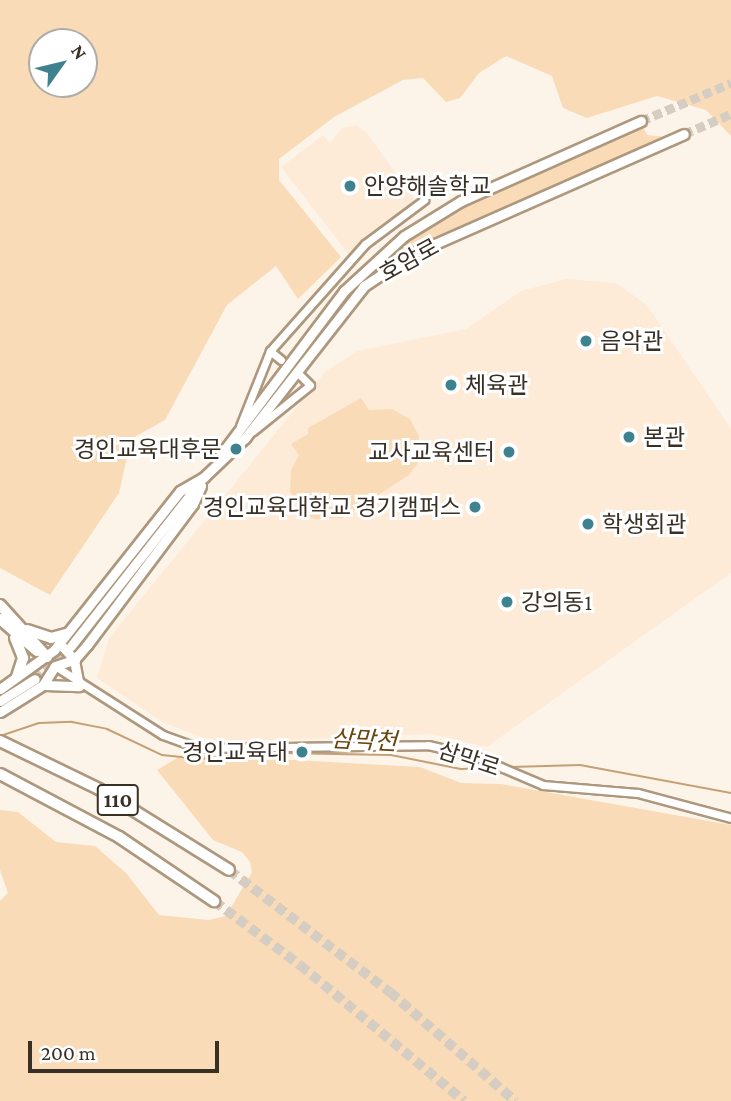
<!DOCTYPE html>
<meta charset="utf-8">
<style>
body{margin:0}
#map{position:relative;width:731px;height:1101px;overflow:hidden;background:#fdf4e9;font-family:"Crimson Pro","Noto Sans KR",serif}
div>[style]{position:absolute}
.built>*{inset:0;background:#fdebd7}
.green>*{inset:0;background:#f9dbb8}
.stream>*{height:2px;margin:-1px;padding:0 1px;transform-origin:1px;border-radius:1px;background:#c5a074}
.major-tunnel>*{height:9px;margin-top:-4.5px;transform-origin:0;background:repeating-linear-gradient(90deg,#d6cdc2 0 9px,transparent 0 13.5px)}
.highway-tunnel>*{height:10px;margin-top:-5px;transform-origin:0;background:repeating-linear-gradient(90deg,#d6cdc2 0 10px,transparent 0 15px)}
.roads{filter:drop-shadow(2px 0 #ad987e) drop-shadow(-2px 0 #ad987e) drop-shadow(0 2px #ad987e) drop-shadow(0 -2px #ad987e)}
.minor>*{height:7px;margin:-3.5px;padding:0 3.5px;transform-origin:3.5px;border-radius:3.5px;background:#fff}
.major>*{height:9px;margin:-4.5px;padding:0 4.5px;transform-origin:4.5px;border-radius:4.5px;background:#fff}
.highway>*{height:10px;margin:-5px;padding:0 5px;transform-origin:5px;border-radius:5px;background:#fff}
.dots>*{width:19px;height:19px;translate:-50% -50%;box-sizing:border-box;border:4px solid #fff;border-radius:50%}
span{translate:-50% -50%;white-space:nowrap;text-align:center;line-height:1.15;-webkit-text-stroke:6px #fff;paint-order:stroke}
.shield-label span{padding:2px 5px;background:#fff;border:2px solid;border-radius:5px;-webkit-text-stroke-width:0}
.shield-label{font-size:21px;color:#382f25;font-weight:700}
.poi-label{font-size:23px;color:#382f25}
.left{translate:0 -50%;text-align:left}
.right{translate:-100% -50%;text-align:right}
.street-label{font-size:23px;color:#382f25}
.water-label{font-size:24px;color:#69440f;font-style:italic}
.north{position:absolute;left:28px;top:28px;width:70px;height:70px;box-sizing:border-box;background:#fff;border:2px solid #afaca8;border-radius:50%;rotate:56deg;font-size:19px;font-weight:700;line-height:28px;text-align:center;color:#382f25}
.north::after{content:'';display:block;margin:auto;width:24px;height:32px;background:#3e8290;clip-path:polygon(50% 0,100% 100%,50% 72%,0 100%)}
.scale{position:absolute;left:28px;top:1041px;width:191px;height:32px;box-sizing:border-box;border:4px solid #382f25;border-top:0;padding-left:9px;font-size:21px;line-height:24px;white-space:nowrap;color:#382f25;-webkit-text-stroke:5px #fff;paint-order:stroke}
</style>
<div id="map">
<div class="built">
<div style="clip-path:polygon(357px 125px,367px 133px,418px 205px,349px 255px,281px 167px,323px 135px,330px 143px,342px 128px)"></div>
<div style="clip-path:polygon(566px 279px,616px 283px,647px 305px,731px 429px,731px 573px,487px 747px,431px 734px,228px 742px,204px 738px,162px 722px,97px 678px,109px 638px,326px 371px,357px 351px,466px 329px,521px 291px)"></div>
</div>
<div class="green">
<div style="clip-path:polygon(evenodd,0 0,731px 0,731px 136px,706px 110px,657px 96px,587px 118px,563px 108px,552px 76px,506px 56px,479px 73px,460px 98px,446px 102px,423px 78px,403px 80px,334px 117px,279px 159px,279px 180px,341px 257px,298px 299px,276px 266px,227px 305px,165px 420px,131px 439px,119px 493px,50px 595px,0 568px,0 0,42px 42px,84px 42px,84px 84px,42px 84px,42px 42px)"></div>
<div style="clip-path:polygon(642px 125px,647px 135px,667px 137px,393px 255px,396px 247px,428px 225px,480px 197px)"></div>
<div style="clip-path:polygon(361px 398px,369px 410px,392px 409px,410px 419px,419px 436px,418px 463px,409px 475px,343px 518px,314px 519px,299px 510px,290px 491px,291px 470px,299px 455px,291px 444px,308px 434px,308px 428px)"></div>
<div style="clip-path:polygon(184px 754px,420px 767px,461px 783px,501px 784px,731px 825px,731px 1101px,0 1101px,0 901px,8px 893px,0 870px,0 810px,18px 812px,56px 842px,95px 846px,126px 873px,159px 915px,209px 920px,226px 916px,252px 872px,250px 862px,242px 852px,213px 840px,157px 770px)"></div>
</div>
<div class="stream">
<div style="left:0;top:736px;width:41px;rotate:-18.4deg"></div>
<div style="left:39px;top:723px;width:33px;rotate:-2deg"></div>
<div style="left:72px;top:722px;width:36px;rotate:11deg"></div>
<div style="left:107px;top:729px;width:61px;rotate:25.3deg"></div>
<div style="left:162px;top:755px;width:36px;rotate:6deg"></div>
<div style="left:198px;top:759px;width:82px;rotate:-4.2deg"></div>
<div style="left:280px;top:753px;width:111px;rotate:1deg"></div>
<div style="left:391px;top:755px;width:71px;rotate:11.3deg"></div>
<div style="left:461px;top:769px;width:34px;rotate:-2deg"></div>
<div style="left:511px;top:767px;width:69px;rotate:-1.7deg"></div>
<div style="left:580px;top:765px;width:154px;rotate:10.5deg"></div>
</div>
<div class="major-tunnel">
<div style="left:641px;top:121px;width:98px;rotate:-22.9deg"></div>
<div style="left:684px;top:134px;width:51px;rotate:-23.1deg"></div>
<div style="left:35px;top:679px;width:47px;rotate:-43.3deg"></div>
</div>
<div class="highway-tunnel">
<div style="left:229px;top:870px;width:202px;rotate:37.2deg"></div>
<div style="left:390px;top:992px;width:166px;rotate:41.1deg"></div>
<div style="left:214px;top:901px;width:107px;rotate:36.7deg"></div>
<div style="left:300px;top:965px;width:213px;rotate:39.7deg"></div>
</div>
<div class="roads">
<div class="minor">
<div style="left:270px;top:351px;width:14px;rotate:39deg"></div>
<div style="left:240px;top:426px;width:81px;rotate:-68.2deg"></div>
<div style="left:270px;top:351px;width:143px;rotate:-48.4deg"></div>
<div style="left:365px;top:244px;width:74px;rotate:-36.7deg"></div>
<div style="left:253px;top:431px;width:73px;rotate:-38.9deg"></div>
<div style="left:310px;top:385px;width:16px;rotate:-135deg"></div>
<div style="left:55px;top:666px;width:128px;rotate:32.6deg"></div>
<div style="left:163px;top:735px;width:37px;rotate:20deg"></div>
<div style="left:198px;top:748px;width:230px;rotate:-0.7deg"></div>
<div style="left:428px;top:745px;width:48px;rotate:13.2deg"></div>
<div style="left:475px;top:756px;width:74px;rotate:23.1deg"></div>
<div style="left:543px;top:785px;width:95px;rotate:4.8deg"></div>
<div style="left:638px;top:793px;width:96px;rotate:15deg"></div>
</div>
<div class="major">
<div style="left:219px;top:457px;width:208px;rotate:-53deg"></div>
<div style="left:344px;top:291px;width:81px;rotate:-42.5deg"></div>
<div style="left:404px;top:236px;width:67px;rotate:-31.6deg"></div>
<div style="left:461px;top:201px;width:197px;rotate:-24deg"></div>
<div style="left:60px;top:644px;width:22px;rotate:47deg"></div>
<div style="left:71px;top:646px;width:209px;rotate:-51.8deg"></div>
<div style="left:55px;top:666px;width:20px;rotate:-18deg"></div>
<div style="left:74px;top:660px;width:20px;rotate:-49deg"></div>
<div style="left:87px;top:645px;width:176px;rotate:-53.1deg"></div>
<div style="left:193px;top:504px;width:20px;rotate:-66deg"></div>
<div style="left:45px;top:685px;width:34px;rotate:2deg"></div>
<div style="left:79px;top:686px;width:26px;rotate:-101deg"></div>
<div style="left:0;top:689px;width:67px;rotate:-35.8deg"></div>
<div style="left:54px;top:650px;width:203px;rotate:-51.6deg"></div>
<div style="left:180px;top:491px;width:28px;rotate:-30deg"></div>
<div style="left:204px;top:477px;width:57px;rotate:-43.6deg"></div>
<div style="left:245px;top:438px;width:193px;rotate:-51.9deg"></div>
<div style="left:364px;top:286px;width:58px;rotate:-33.7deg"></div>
<div style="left:412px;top:254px;width:297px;rotate:-23.8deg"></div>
<div style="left:0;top:701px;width:41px;rotate:-32.2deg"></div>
<div style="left:0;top:712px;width:51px;rotate:-32.1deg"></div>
<div style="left:43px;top:685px;width:22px;rotate:-58deg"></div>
</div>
<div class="highway">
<div style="left:0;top:605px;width:70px;rotate:47.9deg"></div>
<div style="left:0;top:619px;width:49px;rotate:40.9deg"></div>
<div style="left:27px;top:630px;width:25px;rotate:18deg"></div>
<div style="left:51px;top:638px;width:16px;rotate:-15deg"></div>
<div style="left:15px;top:638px;width:22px;rotate:68deg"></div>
<div style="left:23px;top:658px;width:20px;rotate:108deg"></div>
<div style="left:0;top:741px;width:110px;rotate:25.9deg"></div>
<div style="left:99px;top:789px;width:153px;rotate:31.9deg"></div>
<div style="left:0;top:774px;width:135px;rotate:27.9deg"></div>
<div style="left:119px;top:837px;width:115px;rotate:34deg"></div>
</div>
</div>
<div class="dots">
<div style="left:350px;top:186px;background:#3e8290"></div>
<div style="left:586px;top:341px;background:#3e8290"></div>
<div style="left:451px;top:385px;background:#3e8290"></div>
<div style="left:629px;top:437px;background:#3e8290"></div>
<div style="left:236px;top:449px;background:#3e8290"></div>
<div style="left:509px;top:452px;background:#3e8290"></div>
<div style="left:475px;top:507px;background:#3e8290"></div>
<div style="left:588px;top:524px;background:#3e8290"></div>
<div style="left:507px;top:602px;background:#3e8290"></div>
<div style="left:302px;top:752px;background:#3e8290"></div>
</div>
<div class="shield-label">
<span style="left:118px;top:800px">110</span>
</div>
<div class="poi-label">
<span class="left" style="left:364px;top:186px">안양해솔학교</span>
<span class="left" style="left:600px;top:341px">음악관</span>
<span class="left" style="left:465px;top:385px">체육관</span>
<span class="left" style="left:643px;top:437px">본관</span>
<span class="right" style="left:222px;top:449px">경인교육대후문</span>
<span class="right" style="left:495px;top:452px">교사교육센터</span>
<span class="right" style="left:461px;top:507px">경인교육대학교 경기캠퍼스</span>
<span class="left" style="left:602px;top:524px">학생회관</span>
<span class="left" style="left:521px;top:602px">강의동1</span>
<span class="right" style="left:288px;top:752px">경인교육대</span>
</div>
<div class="street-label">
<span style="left:409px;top:260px;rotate:-29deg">호암로</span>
<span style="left:469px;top:759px;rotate:18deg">삼막로</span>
</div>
<div class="water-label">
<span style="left:364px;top:740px;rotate:3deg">삼막천</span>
</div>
<div class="north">N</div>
<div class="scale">200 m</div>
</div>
